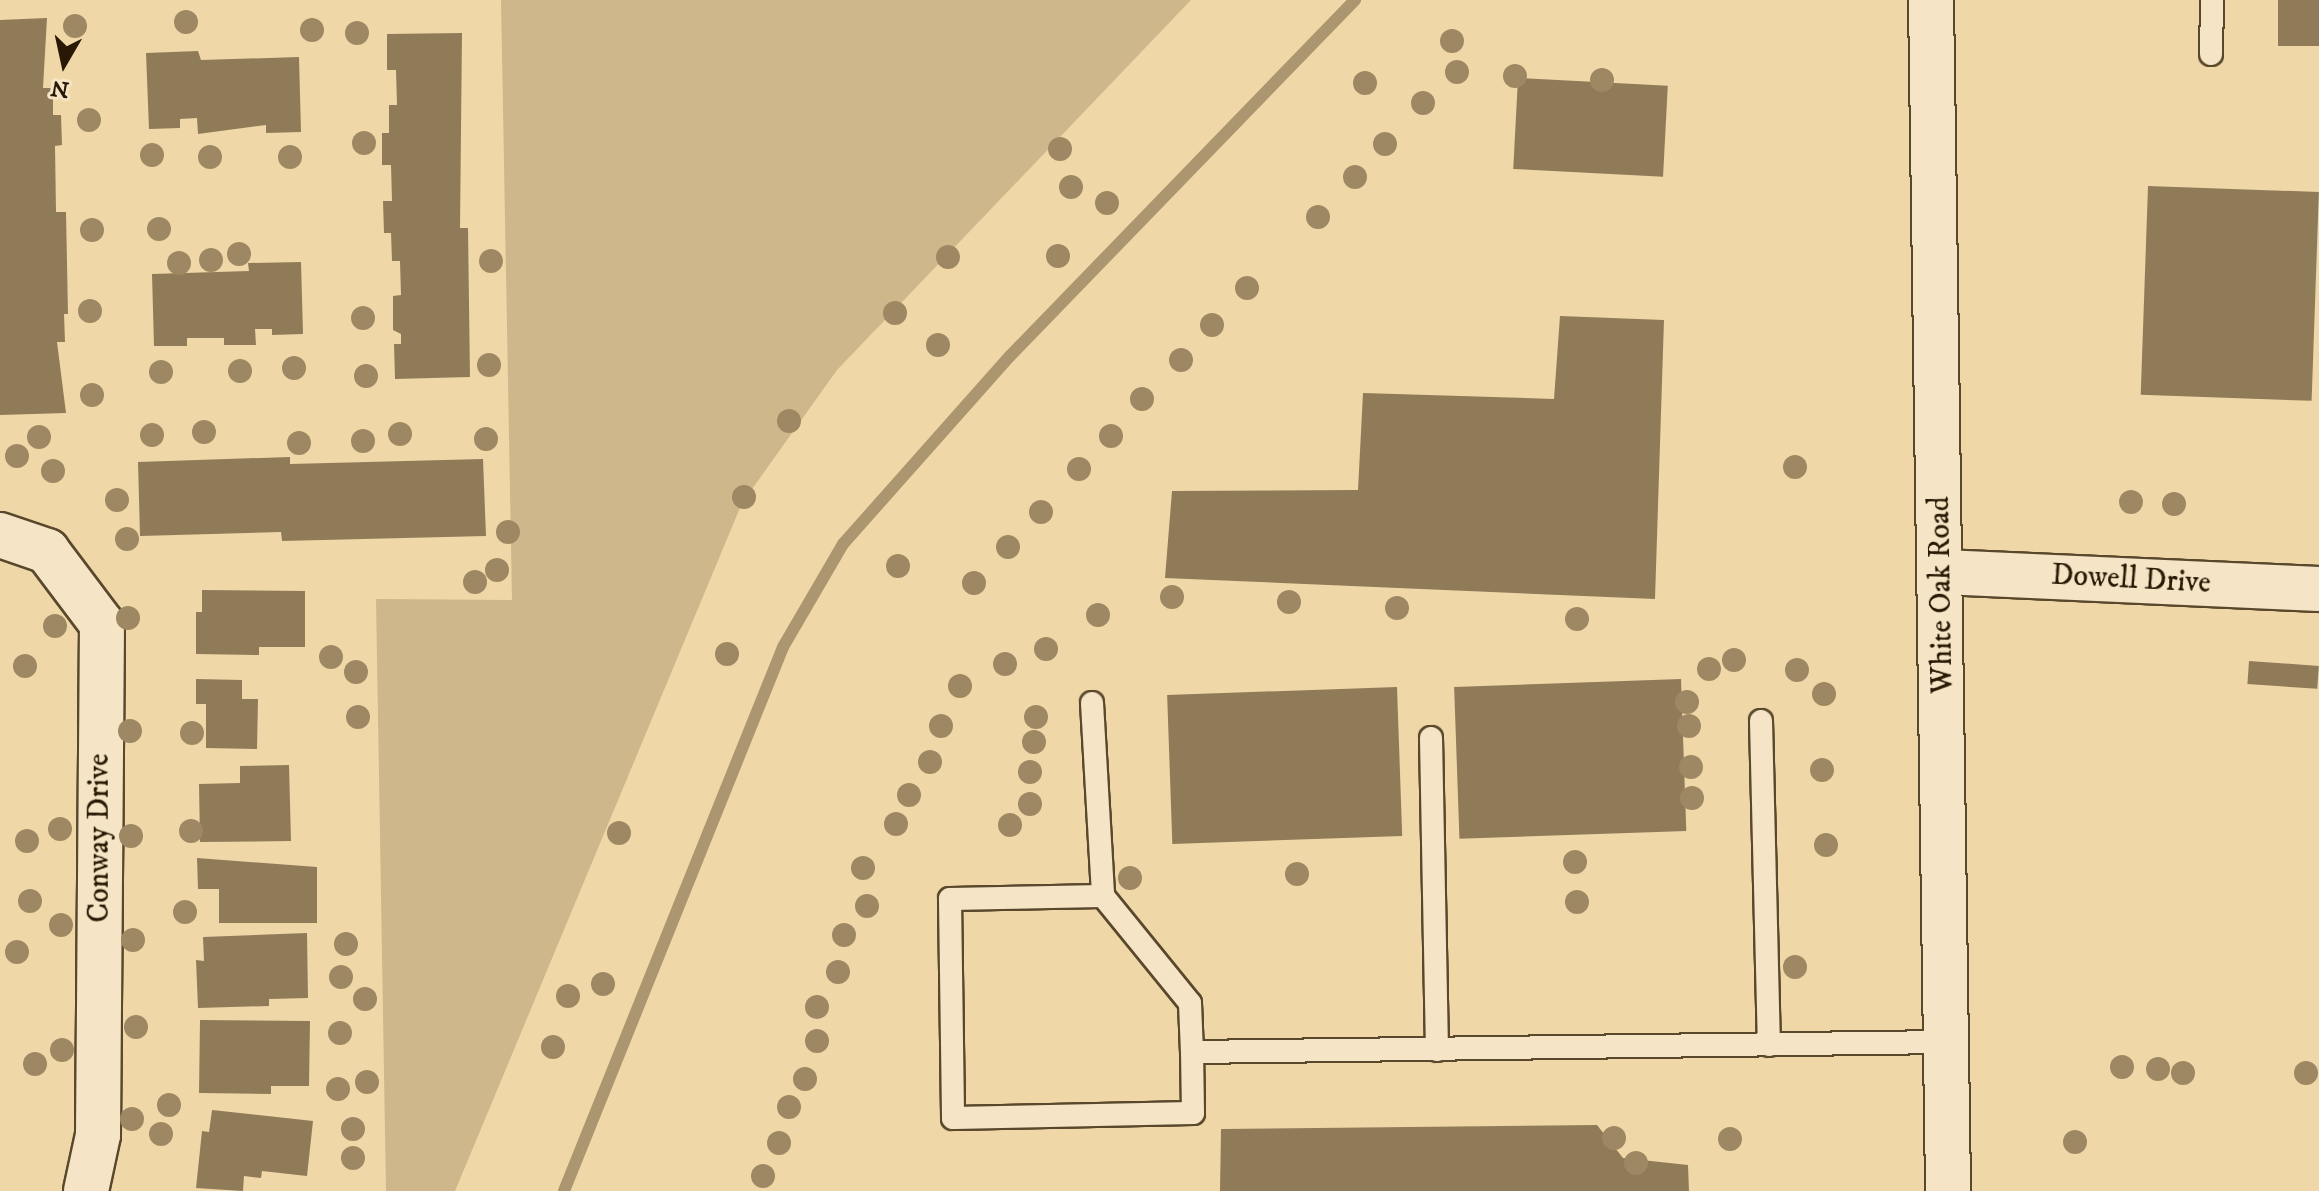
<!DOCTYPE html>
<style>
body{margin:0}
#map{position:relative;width:2319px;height:1191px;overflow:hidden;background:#f0d7a7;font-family:"IM FELL DW Pica",serif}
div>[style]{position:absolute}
.green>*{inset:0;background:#ceb78b}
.stream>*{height:12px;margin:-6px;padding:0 6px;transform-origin:6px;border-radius:6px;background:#ac9670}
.building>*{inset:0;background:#907b59;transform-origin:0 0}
.roads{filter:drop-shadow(2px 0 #5a482d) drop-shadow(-2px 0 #5a482d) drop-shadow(0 2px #5a482d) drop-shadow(0 -2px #5a482d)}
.lane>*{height:22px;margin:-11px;padding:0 11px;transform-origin:11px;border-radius:11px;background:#f5e5c6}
.street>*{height:44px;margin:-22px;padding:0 22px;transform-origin:22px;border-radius:22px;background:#f5e5c6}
.secondary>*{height:44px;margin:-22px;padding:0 22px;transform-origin:22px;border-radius:22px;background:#f5e5c6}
.trees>*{width:24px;height:24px;margin:-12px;border-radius:50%;background:#9e8863}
span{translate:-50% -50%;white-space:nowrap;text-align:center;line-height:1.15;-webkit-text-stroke:8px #f5e5c6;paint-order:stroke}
.street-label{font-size:30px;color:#281804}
.north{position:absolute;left:24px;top:24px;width:80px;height:80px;-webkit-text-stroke:6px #f5e5c6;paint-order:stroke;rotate:189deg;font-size:22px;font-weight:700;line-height:32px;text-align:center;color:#281804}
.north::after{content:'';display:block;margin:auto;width:28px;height:36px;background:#281804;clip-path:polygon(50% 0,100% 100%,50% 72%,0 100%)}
</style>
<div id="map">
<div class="green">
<div style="clip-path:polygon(501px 0,1191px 0,837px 370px,742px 503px,455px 1191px,386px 1191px,376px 599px,512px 600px)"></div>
</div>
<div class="stream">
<div style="left:564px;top:1191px;width:586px;rotate:-68.07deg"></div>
<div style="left:783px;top:647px;width:119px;rotate:-59.8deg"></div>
<div style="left:843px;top:544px;width:251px;rotate:-48.4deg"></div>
<div style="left:1010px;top:356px;width:496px;rotate:-45.9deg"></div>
</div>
<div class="building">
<div style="left:2278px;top:0;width:41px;height:46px"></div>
<div style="clip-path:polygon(47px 18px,43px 88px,53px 88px,53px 115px,61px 115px,62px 145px,55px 146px,56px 212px,66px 212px,68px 314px,64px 314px,65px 342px,57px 342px,66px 413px,0 415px,0 20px)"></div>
<div style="clip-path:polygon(462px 33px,460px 228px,468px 228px,470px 377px,395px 379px,394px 344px,401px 344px,401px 334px,393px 330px,393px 296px,401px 295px,400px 261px,392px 261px,391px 233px,384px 233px,383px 201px,392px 201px,391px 165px,382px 165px,382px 133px,389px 133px,389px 105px,397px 105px,396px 70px,387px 70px,387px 34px)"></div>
<div style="clip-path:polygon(198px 51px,201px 60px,299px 57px,301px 132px,266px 133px,266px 125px,198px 134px,197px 118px,180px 119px,180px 128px,149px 129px,146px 53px)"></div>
<div style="left:1518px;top:78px;width:150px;height:91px;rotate:3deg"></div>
<div style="left:2148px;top:186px;width:171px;height:209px;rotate:2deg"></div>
<div style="clip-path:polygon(301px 262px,303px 334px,272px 335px,272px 329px,255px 329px,256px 345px,224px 345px,224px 338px,187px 338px,187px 346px,154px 346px,152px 274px,249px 271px,248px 263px)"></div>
<div style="clip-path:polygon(1560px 316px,1664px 320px,1655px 599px,1165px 578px,1172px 491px,1358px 490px,1363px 393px,1554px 399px)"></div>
<div style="clip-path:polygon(290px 457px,290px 464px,483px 459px,486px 536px,282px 541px,281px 532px,140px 536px,138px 462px)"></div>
<div style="clip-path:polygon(202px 590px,305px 591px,305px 647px,259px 647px,259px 655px,196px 654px,196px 612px,202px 612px)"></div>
<div style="left:2249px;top:661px;width:70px;height:23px;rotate:4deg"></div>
<div style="clip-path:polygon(196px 679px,242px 680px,242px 699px,258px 699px,257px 749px,206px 748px,206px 704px,196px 704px)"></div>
<div style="left:1681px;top:679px;width:152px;height:227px;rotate:88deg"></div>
<div style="left:1397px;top:687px;width:149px;height:230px;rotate:88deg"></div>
<div style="clip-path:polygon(289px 765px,291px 841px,200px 842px,199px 784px,240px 783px,240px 766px)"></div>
<div style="clip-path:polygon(197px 858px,317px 867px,317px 923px,219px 923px,219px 889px,198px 889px)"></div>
<div style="clip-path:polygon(307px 933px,308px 998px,269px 999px,269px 1006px,198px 1008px,196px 960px,204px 961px,203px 937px)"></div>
<div style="clip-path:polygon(200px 1020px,310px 1021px,309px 1086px,271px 1086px,271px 1094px,199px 1093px)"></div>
<div style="clip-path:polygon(212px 1110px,313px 1121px,307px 1176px,262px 1171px,261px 1178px,244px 1176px,243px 1191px,196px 1188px,202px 1131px,209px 1132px)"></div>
<div style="clip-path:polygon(1597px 1125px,1623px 1158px,1688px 1165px,1689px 1191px,1220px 1191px,1221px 1129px)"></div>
</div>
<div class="roads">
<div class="lane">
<div style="left:2211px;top:54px;width:54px;rotate:-88.9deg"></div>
<div style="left:1092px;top:703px;width:193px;rotate:86.7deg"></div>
<div style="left:1103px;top:896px;width:153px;rotate:178.9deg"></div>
<div style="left:950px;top:899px;width:219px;rotate:89.2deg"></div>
<div style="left:953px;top:1118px;width:240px;rotate:-1.2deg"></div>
<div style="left:1193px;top:1113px;width:61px;rotate:-90.9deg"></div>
<div style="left:1192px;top:1052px;width:754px;rotate:-0.76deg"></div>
<div style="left:1761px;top:721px;width:324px;rotate:88.6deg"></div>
<div style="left:1431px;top:738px;width:312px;rotate:88.9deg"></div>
<div style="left:1103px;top:896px;width:138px;rotate:50.9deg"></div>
<div style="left:1190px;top:1003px;width:49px;rotate:87.7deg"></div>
</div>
<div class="street">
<div style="left:0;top:535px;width:50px;rotate:18.8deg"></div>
<div style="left:47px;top:551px;width:91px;rotate:53deg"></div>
<div style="left:102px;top:624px;width:511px;rotate:90.45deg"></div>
<div style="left:98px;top:1135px;width:57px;rotate:102.1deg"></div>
<div style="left:1943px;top:572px;width:376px;rotate:2.6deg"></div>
</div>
<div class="secondary">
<div style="left:1931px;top:0;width:1191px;rotate:89.18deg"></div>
</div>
</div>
<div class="trees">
<div style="left:186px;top:22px"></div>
<div style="left:75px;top:26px"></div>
<div style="left:312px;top:30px"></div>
<div style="left:357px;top:33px"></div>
<div style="left:1452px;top:41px"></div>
<div style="left:1457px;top:72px"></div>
<div style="left:1515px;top:76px"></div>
<div style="left:1602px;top:80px"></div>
<div style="left:1365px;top:83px"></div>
<div style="left:1423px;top:103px"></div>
<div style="left:89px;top:120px"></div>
<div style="left:364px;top:143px"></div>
<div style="left:1385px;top:144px"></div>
<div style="left:1060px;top:149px"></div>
<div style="left:152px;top:155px"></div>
<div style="left:210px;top:157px"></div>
<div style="left:290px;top:157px"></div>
<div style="left:1355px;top:177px"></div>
<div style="left:1071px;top:187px"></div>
<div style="left:1107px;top:203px"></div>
<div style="left:1318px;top:217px"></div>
<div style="left:159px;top:229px"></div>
<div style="left:92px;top:230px"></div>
<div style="left:239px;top:254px"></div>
<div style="left:1058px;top:256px"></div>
<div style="left:948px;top:257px"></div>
<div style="left:211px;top:260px"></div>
<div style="left:491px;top:261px"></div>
<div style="left:179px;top:263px"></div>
<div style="left:1247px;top:288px"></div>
<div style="left:90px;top:311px"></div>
<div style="left:895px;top:313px"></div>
<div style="left:363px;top:318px"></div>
<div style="left:1212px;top:325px"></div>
<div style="left:938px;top:345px"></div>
<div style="left:1181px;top:360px"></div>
<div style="left:489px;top:365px"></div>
<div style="left:294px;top:368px"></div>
<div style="left:240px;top:371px"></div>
<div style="left:161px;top:372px"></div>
<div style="left:366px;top:376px"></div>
<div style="left:92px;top:395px"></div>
<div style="left:1142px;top:399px"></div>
<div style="left:789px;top:421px"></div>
<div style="left:204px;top:432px"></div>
<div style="left:400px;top:434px"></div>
<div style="left:152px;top:435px"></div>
<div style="left:1111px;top:436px"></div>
<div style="left:39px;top:437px"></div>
<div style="left:486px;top:439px"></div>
<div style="left:363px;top:441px"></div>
<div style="left:299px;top:443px"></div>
<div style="left:17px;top:456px"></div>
<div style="left:1795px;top:467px"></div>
<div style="left:1079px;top:469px"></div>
<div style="left:53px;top:471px"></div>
<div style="left:744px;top:497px"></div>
<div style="left:117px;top:500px"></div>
<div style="left:2131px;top:502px"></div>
<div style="left:2174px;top:504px"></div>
<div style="left:1041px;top:512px"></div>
<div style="left:508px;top:532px"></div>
<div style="left:127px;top:539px"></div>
<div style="left:1008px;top:547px"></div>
<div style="left:898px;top:566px"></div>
<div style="left:497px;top:570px"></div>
<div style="left:475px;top:582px"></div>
<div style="left:974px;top:583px"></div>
<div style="left:1172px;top:597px"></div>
<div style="left:1289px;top:602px"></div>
<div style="left:1397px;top:608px"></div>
<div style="left:1098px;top:615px"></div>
<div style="left:128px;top:618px"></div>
<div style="left:1577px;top:619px"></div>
<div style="left:55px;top:626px"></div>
<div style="left:1046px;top:649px"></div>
<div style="left:727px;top:654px"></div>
<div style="left:331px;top:657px"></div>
<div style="left:1734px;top:660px"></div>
<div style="left:1005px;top:664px"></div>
<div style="left:25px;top:666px"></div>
<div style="left:1709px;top:669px"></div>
<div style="left:1797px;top:670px"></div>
<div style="left:356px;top:672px"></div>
<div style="left:960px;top:686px"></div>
<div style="left:1824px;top:694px"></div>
<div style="left:1687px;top:702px"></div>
<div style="left:358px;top:717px"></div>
<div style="left:1036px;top:717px"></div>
<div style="left:941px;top:726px"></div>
<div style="left:1689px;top:726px"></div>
<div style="left:130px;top:731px"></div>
<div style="left:192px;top:733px"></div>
<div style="left:1034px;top:742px"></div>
<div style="left:930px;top:762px"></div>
<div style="left:1691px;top:767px"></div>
<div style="left:1822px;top:770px"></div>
<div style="left:1030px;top:772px"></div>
<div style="left:909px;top:795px"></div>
<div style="left:1692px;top:798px"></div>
<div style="left:1030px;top:804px"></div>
<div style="left:896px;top:824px"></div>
<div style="left:1010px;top:825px"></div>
<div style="left:60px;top:829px"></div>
<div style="left:191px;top:831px"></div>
<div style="left:619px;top:833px"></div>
<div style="left:131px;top:836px"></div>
<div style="left:27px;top:841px"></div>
<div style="left:1826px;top:845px"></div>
<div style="left:1575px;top:862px"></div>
<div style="left:863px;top:868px"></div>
<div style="left:1297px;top:874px"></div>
<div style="left:1130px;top:878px"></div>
<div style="left:30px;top:901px"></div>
<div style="left:1577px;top:902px"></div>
<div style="left:867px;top:906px"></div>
<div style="left:185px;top:912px"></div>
<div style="left:61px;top:925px"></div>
<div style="left:844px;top:935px"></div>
<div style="left:133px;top:940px"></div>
<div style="left:346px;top:944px"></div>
<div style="left:17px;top:952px"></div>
<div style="left:1795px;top:967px"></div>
<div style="left:838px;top:972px"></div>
<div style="left:341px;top:977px"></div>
<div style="left:603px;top:984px"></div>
<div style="left:568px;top:996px"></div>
<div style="left:365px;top:999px"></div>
<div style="left:817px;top:1007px"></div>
<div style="left:136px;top:1027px"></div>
<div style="left:340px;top:1033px"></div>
<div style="left:817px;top:1041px"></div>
<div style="left:553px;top:1047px"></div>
<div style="left:62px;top:1050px"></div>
<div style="left:35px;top:1064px"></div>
<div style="left:2122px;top:1067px"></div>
<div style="left:2158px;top:1069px"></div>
<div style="left:2183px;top:1073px"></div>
<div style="left:2306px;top:1073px"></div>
<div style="left:805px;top:1079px"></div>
<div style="left:367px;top:1082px"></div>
<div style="left:338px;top:1089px"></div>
<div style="left:169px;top:1105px"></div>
<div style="left:789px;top:1107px"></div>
<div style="left:132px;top:1119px"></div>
<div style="left:353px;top:1129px"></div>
<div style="left:161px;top:1134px"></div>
<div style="left:1614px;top:1138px"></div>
<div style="left:1730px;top:1139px"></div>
<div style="left:2075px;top:1142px"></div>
<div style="left:779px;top:1143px"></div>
<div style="left:353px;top:1158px"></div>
<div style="left:1636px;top:1163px"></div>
<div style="left:763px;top:1176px"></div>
</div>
<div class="street-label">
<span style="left:2131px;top:580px;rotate:3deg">Dowell Drive</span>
<span style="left:1942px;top:595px;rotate:-91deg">White Oak Road</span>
<span style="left:100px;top:838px;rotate:-90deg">Conway Drive</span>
</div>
<div class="north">N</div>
</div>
